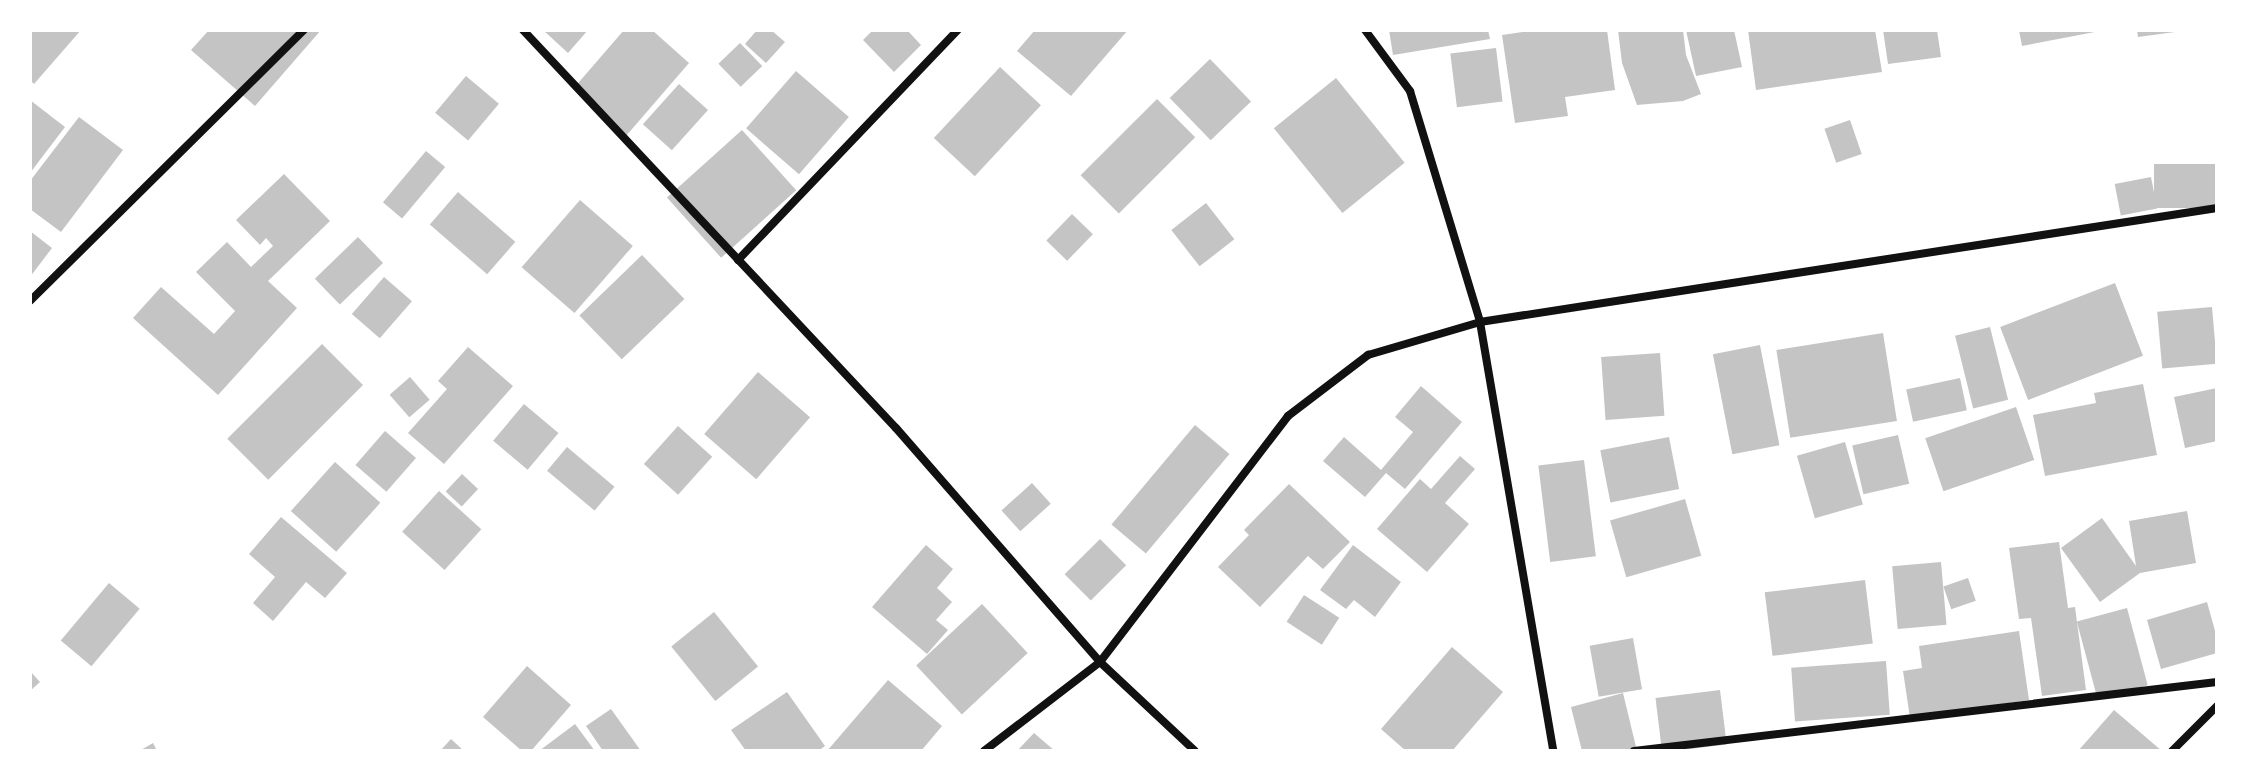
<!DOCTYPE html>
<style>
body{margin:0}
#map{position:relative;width:2247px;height:781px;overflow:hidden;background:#fff;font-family:"PT Sans",sans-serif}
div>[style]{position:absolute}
.building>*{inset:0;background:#c4c4c4;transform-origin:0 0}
.minor>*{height:8px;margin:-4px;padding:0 4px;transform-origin:4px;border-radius:4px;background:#111}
span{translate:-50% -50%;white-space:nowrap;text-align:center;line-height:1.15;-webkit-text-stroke:6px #fff;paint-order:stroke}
.frame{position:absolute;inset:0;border:32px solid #fff;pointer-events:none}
</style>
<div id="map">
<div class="building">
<div style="clip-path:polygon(30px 30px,81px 30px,34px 84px,30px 80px)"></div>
<div style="clip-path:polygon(209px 30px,321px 30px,255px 106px,191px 50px)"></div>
<div style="clip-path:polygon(543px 30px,588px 30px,568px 53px)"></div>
<div style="clip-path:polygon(624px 30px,652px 30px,689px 63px,626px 136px,573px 89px)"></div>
<div style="clip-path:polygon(757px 30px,771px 30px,785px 42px,766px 63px,745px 44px)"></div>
<div style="clip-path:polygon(873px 30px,907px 30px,921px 45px,894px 72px,863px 40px)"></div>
<div style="clip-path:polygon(1035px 30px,1128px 30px,1071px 96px,1017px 51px)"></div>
<div style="clip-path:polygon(1389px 30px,1488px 30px,1490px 39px,1393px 55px)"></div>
<div style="clip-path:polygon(1537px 30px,1607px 30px,1615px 90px,1565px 97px,1568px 116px,1515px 123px,1502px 35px)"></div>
<div style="clip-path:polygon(1618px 30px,1683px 30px,1686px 55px,1701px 94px,1683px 101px,1637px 105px,1622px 63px)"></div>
<div style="clip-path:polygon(1686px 30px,1734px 30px,1742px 67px,1696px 76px)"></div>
<div style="clip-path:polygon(1748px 30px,1875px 30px,1882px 72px,1756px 90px)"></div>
<div style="clip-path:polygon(1883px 30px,1937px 30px,1941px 57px,1888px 64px)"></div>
<div style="clip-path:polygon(2019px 30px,2100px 30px,2100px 31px,2022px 46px)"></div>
<div style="clip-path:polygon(2137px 30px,2175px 30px,2175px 32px,2138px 37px)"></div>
<div style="left:740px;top:43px;width:32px;height:30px;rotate:46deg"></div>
<div style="left:1496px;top:48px;width:54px;height:46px;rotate:83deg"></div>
<div style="left:1210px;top:59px;width:59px;height:56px;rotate:46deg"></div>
<div style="left:1000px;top:67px;width:56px;height:97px;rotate:43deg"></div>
<div style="left:796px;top:71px;width:70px;height:76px;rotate:41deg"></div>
<div style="left:466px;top:76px;width:43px;height:48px;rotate:40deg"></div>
<div style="left:1336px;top:78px;width:109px;height:80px;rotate:51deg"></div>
<div style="left:679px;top:84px;width:39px;height:54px;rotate:42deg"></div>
<div style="left:1157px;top:99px;width:54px;height:108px;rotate:45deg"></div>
<div style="clip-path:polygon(30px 100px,65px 127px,30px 173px)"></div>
<div style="clip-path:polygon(79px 117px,123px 150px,61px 232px,30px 209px,30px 181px)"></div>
<div style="left:1850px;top:120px;width:36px;height:27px;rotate:71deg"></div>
<div style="left:742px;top:130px;width:81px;height:101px;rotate:48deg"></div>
<div style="left:426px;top:151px;width:25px;height:67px;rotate:40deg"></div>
<div style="left:2217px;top:164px;width:44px;height:63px;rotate:90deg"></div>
<div style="clip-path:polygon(284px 174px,330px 221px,268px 281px,297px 308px,218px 395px,133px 318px,161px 287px,214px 334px,235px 311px,196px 272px,227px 242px,251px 267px,273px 246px,266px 238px,260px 245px,236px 220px)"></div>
<div style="left:2151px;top:177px;width:32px;height:37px;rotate:79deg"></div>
<div style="left:458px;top:192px;width:76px;height:43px;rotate:41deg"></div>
<div style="left:580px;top:200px;width:70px;height:89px;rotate:41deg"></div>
<div style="left:1206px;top:203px;width:46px;height:44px;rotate:52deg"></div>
<div style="left:1072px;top:214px;width:29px;height:37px;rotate:44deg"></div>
<div style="clip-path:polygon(30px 231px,52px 248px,30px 277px)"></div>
<div style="left:358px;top:237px;width:36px;height:60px;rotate:46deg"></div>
<div style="left:642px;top:255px;width:61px;height:87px;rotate:46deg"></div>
<div style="left:384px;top:277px;width:37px;height:49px;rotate:41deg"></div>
<div style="left:2115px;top:283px;width:78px;height:123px;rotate:69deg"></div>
<div style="left:2212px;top:307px;width:57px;height:55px;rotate:85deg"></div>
<div style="left:1990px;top:327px;width:75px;height:36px;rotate:76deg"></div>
<div style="left:1883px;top:333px;width:89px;height:108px;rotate:81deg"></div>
<div style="left:322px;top:344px;width:58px;height:134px;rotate:45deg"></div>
<div style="left:1760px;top:345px;width:102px;height:48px;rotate:79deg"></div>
<div style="clip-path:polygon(468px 347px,513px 386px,444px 464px,408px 433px,447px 389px,438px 381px)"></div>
<div style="left:1660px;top:353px;width:63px;height:59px;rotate:86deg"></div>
<div style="left:758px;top:372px;width:69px;height:82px;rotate:41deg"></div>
<div style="left:410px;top:377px;width:30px;height:27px;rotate:49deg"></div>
<div style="left:1960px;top:378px;width:33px;height:55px;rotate:78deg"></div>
<div style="clip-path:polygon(2143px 384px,2157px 455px,2045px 476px,2033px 415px,2096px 403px,2094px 393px)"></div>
<div style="clip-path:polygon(1421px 386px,1462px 422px,1405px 489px,1386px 473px,1365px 497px,1323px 461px,1344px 437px,1381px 470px,1413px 432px,1395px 417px)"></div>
<div style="clip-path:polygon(2217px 388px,2217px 441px,2185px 448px,2174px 397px)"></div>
<div style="left:524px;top:404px;width:45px;height:48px;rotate:40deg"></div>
<div style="left:2016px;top:407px;width:56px;height:96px;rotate:71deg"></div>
<div style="left:1195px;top:425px;width:45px;height:130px;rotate:40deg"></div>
<div style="left:678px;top:426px;width:46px;height:51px;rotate:42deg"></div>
<div style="left:385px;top:431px;width:41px;height:45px;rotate:41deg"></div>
<div style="left:1898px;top:435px;width:50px;height:47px;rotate:77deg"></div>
<div style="left:1669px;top:437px;width:53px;height:70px;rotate:79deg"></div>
<div style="left:1845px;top:442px;width:65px;height:50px;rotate:74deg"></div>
<div style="left:567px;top:447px;width:62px;height:31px;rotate:40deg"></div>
<div style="clip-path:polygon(1460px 456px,1475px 469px,1445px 503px,1469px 524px,1427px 572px,1377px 529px,1420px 479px,1431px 489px)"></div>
<div style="left:1584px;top:460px;width:97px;height:46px;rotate:83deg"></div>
<div style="left:335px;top:462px;width:61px;height:66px;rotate:42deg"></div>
<div style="left:462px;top:474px;width:22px;height:24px;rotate:43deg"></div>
<div style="left:1032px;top:483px;width:28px;height:41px;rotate:48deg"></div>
<div style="clip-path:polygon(1289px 484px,1350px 542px,1323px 569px,1308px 556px,1260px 607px,1218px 567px,1249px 535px,1244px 530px)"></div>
<div style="left:439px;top:491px;width:57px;height:55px;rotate:42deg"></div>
<div style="left:1685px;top:499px;width:59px;height:78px;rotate:74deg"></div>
<div style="clip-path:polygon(2187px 511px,2196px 563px,2140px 573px,2100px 602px,2061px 548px,2102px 518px,2136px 566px,2129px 521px)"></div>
<div style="clip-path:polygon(281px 517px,347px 573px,325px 598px,306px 582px,273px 621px,253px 603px,275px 577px,249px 554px)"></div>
<div style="left:1100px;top:539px;width:37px;height:50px;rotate:45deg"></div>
<div style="clip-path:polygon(2059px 542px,2068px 608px,2075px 607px,2086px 690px,2042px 696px,2031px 618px,2019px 619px,2009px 548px)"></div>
<div style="clip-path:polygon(926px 545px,953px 569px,937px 588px,952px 602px,936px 620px,948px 630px,927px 654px,872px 607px)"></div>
<div style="clip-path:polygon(1353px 545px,1401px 582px,1375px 617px,1354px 600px,1346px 609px,1320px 590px)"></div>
<div style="left:1941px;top:562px;width:63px;height:49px;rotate:85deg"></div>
<div style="left:1968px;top:578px;width:24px;height:26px;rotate:71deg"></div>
<div style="left:1865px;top:580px;width:64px;height:101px;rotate:83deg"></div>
<div style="left:109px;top:583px;width:40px;height:75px;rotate:40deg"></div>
<div style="left:1304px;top:595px;width:42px;height:32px;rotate:33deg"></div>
<div style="clip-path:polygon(2207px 602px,2217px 638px,2217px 653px,2161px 669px,2147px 620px)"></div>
<div style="left:982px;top:604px;width:67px;height:90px;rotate:47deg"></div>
<div style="left:2127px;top:608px;width:80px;height:52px;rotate:75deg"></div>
<div style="left:714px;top:612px;width:70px;height:55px;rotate:51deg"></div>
<div style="clip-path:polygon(2019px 631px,2029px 700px,1910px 718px,1903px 671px,1922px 668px,1919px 646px)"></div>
<div style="left:1633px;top:638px;width:52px;height:44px;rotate:80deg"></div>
<div style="clip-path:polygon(1452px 647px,1503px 692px,1452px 751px,1406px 751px,1381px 729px)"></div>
<div style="left:1886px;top:661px;width:54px;height:95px;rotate:86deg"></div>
<div style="clip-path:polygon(527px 666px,571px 705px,531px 751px,522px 751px,483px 717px)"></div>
<div style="clip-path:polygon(30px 671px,40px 682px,30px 691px)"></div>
<div style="clip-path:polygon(888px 680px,942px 726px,921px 751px,827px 751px)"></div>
<div style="left:1720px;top:690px;width:55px;height:65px;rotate:83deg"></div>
<div style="clip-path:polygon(787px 692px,825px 746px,818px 751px,746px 751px,731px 730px)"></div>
<div style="clip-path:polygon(1623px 693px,1637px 751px,1582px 751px,1571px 707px)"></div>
<div style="clip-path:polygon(611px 709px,641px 751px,603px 751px,586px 726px)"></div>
<div style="clip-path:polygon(2114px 710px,2162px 751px,2078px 751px)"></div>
<div style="clip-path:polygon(575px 724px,595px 751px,539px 751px)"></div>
<div style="clip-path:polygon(1034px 733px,1055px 751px,1017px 751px)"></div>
<div style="clip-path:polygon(451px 739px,464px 751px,440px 751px)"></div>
<div style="clip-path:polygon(153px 743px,157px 751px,139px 751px)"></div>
</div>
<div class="minor">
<div style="left:523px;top:30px;width:545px;rotate:46.86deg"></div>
<div style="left:896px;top:428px;width:310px;rotate:48.9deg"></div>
<div style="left:1100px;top:662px;width:130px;rotate:43.1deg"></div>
<div style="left:1365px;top:30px;width:76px;rotate:53.6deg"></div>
<div style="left:1410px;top:91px;width:241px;rotate:73.1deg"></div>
<div style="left:1480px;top:322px;width:435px;rotate:80.3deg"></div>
<div style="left:738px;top:260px;width:318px;rotate:-46.3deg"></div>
<div style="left:30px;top:301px;width:385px;rotate:-44.7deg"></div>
<div style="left:984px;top:751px;width:146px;rotate:-37.5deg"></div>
<div style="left:1100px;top:662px;width:310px;rotate:-52.6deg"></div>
<div style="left:1288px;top:416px;width:101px;rotate:-37.3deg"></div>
<div style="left:1368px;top:355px;width:117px;rotate:-16.4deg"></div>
<div style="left:1480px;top:322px;width:746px;rotate:-8.79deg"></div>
<div style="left:1634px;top:751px;width:587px;rotate:-6.75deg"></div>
<div style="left:2172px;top:751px;width:64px;rotate:-45deg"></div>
</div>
<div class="frame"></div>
</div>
